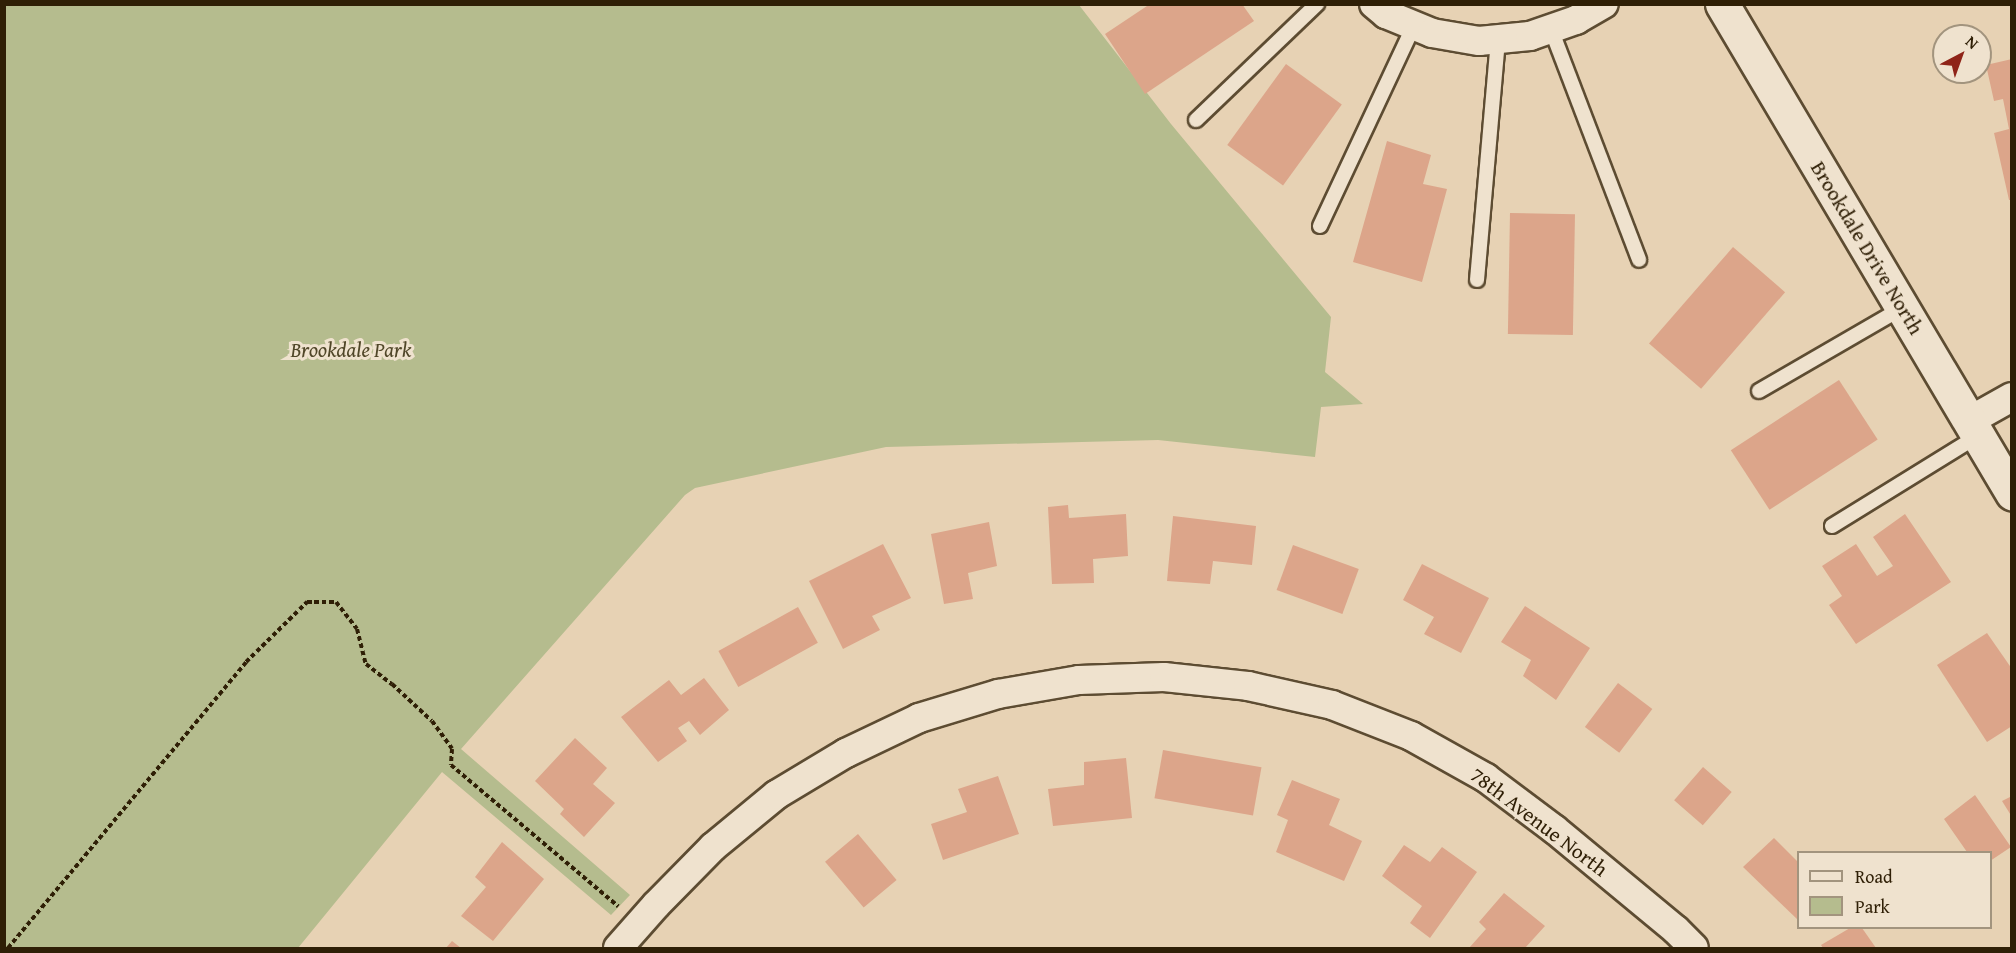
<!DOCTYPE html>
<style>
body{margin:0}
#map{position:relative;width:2016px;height:953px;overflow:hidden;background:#e7d2b4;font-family:"Gentium Book Plus",serif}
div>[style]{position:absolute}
.green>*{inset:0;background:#b5bc8e}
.building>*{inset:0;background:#dca58a;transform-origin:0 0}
.path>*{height:4px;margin-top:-2px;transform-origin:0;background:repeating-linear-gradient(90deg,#2f1f06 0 4.5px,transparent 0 7.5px)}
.roads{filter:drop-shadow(2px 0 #5d4c32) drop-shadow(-2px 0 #5d4c32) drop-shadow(0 2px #5d4c32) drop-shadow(0 -2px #5d4c32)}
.lane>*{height:14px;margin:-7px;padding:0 7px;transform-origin:7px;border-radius:7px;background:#efe2ce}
.street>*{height:28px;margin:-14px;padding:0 14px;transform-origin:14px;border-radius:14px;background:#efe2ce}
.secondary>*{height:33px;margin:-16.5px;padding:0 16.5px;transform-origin:16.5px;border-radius:16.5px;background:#efe2ce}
span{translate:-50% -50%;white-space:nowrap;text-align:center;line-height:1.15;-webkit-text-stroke:6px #efe2ce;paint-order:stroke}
.street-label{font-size:21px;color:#2f1f06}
.park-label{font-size:21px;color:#504628;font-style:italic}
.frame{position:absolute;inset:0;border:6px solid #2f1f06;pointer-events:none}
.legend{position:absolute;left:1797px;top:851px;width:195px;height:78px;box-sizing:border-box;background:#efe2ce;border:2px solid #a2947e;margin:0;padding:8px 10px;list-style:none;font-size:18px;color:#2f1f06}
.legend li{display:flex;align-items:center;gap:12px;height:30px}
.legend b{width:30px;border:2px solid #a2947e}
.north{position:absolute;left:1932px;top:24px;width:60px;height:60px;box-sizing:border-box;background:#efe2ce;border:2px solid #a2947e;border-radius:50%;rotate:41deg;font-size:16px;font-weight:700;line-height:24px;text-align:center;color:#2f1f06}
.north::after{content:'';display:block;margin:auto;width:21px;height:27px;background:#8f2418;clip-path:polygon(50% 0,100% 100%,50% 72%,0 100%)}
</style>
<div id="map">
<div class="green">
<div style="clip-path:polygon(5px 5px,1079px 5px,1171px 124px,1331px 317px,1325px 372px,1363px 404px,1321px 407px,1315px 457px,1158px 440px,886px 447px,695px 488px,685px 495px,461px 749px,630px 895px,611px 915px,442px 772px,298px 948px,5px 948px)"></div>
</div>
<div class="building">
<div style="clip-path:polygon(1150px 4px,1242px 4px,1254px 21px,1145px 94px,1105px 34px)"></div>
<div style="clip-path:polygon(2012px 59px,2012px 200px,2009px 200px,1994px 133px,2009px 129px,2003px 99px,1994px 101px,1986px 65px)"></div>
<div style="left:1286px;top:64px;width:69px;height:100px;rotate:36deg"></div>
<div style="clip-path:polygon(1387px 141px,1431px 155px,1423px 184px,1447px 189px,1422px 282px,1353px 262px)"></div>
<div style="left:1510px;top:213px;width:65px;height:121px;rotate:1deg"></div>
<div style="left:1733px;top:247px;width:69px;height:128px;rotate:41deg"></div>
<div style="left:1839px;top:380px;width:71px;height:129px;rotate:57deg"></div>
<div style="clip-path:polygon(1068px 505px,1069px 518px,1126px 514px,1128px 556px,1093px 559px,1094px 583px,1052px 584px,1048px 507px)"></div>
<div style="clip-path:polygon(1905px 514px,1951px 582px,1856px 644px,1829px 605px,1842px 596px,1822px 566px,1856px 544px,1877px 576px,1893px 566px,1873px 537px)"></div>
<div style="clip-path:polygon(1173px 516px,1256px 526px,1252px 565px,1213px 561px,1210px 584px,1167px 581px)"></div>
<div style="clip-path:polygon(989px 522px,997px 566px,968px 573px,973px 599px,944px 604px,931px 534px)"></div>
<div style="clip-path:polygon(883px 544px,911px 598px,872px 616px,880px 630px,843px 649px,809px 581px)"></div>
<div style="left:1293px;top:545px;width:70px;height:48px;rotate:20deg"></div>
<div style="clip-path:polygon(1422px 564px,1489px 598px,1461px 653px,1424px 634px,1434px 617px,1403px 600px)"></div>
<div style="clip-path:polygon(1525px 606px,1590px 648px,1556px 700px,1523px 676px,1531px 660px,1501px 642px)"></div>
<div style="left:798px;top:607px;width:41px;height:91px;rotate:61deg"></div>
<div style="clip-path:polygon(1987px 633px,2012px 669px,2012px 726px,1987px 742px,1937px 665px)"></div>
<div style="clip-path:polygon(704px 678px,729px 710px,700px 735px,689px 721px,678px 728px,687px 741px,658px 762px,621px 717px,669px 680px,681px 695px)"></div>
<div style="left:1618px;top:683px;width:43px;height:55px;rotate:37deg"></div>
<div style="clip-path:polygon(575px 738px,607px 768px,593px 784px,615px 803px,584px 837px,560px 814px,564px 809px,535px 781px)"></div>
<div style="left:1163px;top:750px;width:100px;height:49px;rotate:10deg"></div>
<div style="clip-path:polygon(1126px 758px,1132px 818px,1053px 826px,1048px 789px,1084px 785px,1084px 762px)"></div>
<div style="left:1703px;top:767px;width:38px;height:44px;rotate:41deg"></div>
<div style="clip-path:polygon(998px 776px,1019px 834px,943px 860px,931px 824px,967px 812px,958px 789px)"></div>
<div style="clip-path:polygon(1292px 780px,1340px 799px,1329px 825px,1362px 841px,1344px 881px,1276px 852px,1288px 820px,1277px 815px)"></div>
<div style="clip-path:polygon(1975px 795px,2011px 847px,1990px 861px,1990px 852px,1967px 852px,1944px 819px)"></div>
<div style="clip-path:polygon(2012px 796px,2012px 817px,2002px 801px)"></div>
<div style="left:858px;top:834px;width:60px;height:43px;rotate:50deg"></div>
<div style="clip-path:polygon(1774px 838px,1798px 862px,1798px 920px,1743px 867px)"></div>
<div style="clip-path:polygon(502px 842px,544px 879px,493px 941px,461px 916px,486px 887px,475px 877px)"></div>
<div style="clip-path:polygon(1404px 845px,1430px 862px,1442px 847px,1477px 872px,1430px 938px,1410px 923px,1422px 906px,1382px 876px)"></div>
<div style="clip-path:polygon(1504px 893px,1545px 926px,1525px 948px,1469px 948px,1486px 929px,1479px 922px)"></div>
<div style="clip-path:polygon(1850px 928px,1862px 928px,1876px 948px,1823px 948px,1821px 945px)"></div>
<div style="clip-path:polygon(452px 941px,461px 948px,446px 948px)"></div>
</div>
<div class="path">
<div style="left:8px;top:948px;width:372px;rotate:-50.2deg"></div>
<div style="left:246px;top:662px;width:86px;rotate:-44.5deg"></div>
<div style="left:307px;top:602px;width:29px"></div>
<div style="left:336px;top:602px;width:34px;rotate:52deg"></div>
<div style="left:357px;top:629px;width:36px;rotate:76deg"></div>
<div style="left:366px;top:664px;width:33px;rotate:38deg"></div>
<div style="left:392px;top:684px;width:54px;rotate:42.8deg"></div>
<div style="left:432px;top:721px;width:34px;rotate:54deg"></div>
<div style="left:452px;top:749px;width:16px;rotate:94deg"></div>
<div style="left:451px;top:765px;width:219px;rotate:40.2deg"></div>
</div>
<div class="roads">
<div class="lane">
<div style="left:1551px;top:29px;width:247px;rotate:69.1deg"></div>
<div style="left:1196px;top:120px;width:168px;rotate:-43.8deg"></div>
<div style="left:1320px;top:226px;width:222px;rotate:-64.9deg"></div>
<div style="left:1477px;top:280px;width:242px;rotate:-85deg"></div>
<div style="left:1759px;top:391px;width:165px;rotate:-30.1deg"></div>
<div style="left:1832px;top:526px;width:172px;rotate:-31.7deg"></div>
</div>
<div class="street">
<div style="left:1374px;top:4px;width:16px;rotate:40deg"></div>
<div style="left:1386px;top:14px;width:50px;rotate:22.4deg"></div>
<div style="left:1432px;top:33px;width:48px;rotate:9.7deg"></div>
<div style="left:1479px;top:41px;width:51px;rotate:-5.6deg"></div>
<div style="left:1530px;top:36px;width:49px;rotate:-19.2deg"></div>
<div style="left:1576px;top:20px;width:32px;rotate:-30deg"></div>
<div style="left:1969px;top:421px;width:49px;rotate:-29.2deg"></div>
<div style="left:618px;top:948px;width:57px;rotate:-48.5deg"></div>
<div style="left:656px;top:905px;width:81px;rotate:-45.5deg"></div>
<div style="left:713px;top:847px;width:82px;rotate:-39.5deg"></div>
<div style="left:776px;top:795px;width:82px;rotate:-31deg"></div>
<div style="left:846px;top:753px;width:81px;rotate:-25.6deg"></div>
<div style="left:919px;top:718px;width:83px;rotate:-16.9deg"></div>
<div style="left:998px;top:694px;width:82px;rotate:-9.8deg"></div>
<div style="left:1079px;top:680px;width:85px;rotate:-2deg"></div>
<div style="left:1164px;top:677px;width:84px;rotate:6.1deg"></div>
<div style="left:1248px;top:686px;width:86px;rotate:12.7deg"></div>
<div style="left:1332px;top:705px;width:85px;rotate:21.4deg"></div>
<div style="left:1411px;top:736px;width:86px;rotate:29.2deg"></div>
<div style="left:1486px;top:778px;width:85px;rotate:36.9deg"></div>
<div style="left:1554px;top:829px;width:158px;rotate:39.6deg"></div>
<div style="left:1676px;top:930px;width:25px;rotate:45deg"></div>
</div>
<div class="secondary">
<div style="left:1722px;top:4px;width:569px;rotate:59.33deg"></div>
</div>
</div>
<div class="street-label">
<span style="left:1867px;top:248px;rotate:59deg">Brookdale Drive North</span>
<span style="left:1539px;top:822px;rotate:37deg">78th Avenue North</span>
</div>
<div class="park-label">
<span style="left:351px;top:350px">Brookdale Park</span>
</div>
<div class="frame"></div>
<ul class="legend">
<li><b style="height:8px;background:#efe2ce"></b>Road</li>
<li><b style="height:16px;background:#b5bc8e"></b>Park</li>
</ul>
<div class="north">N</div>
</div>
